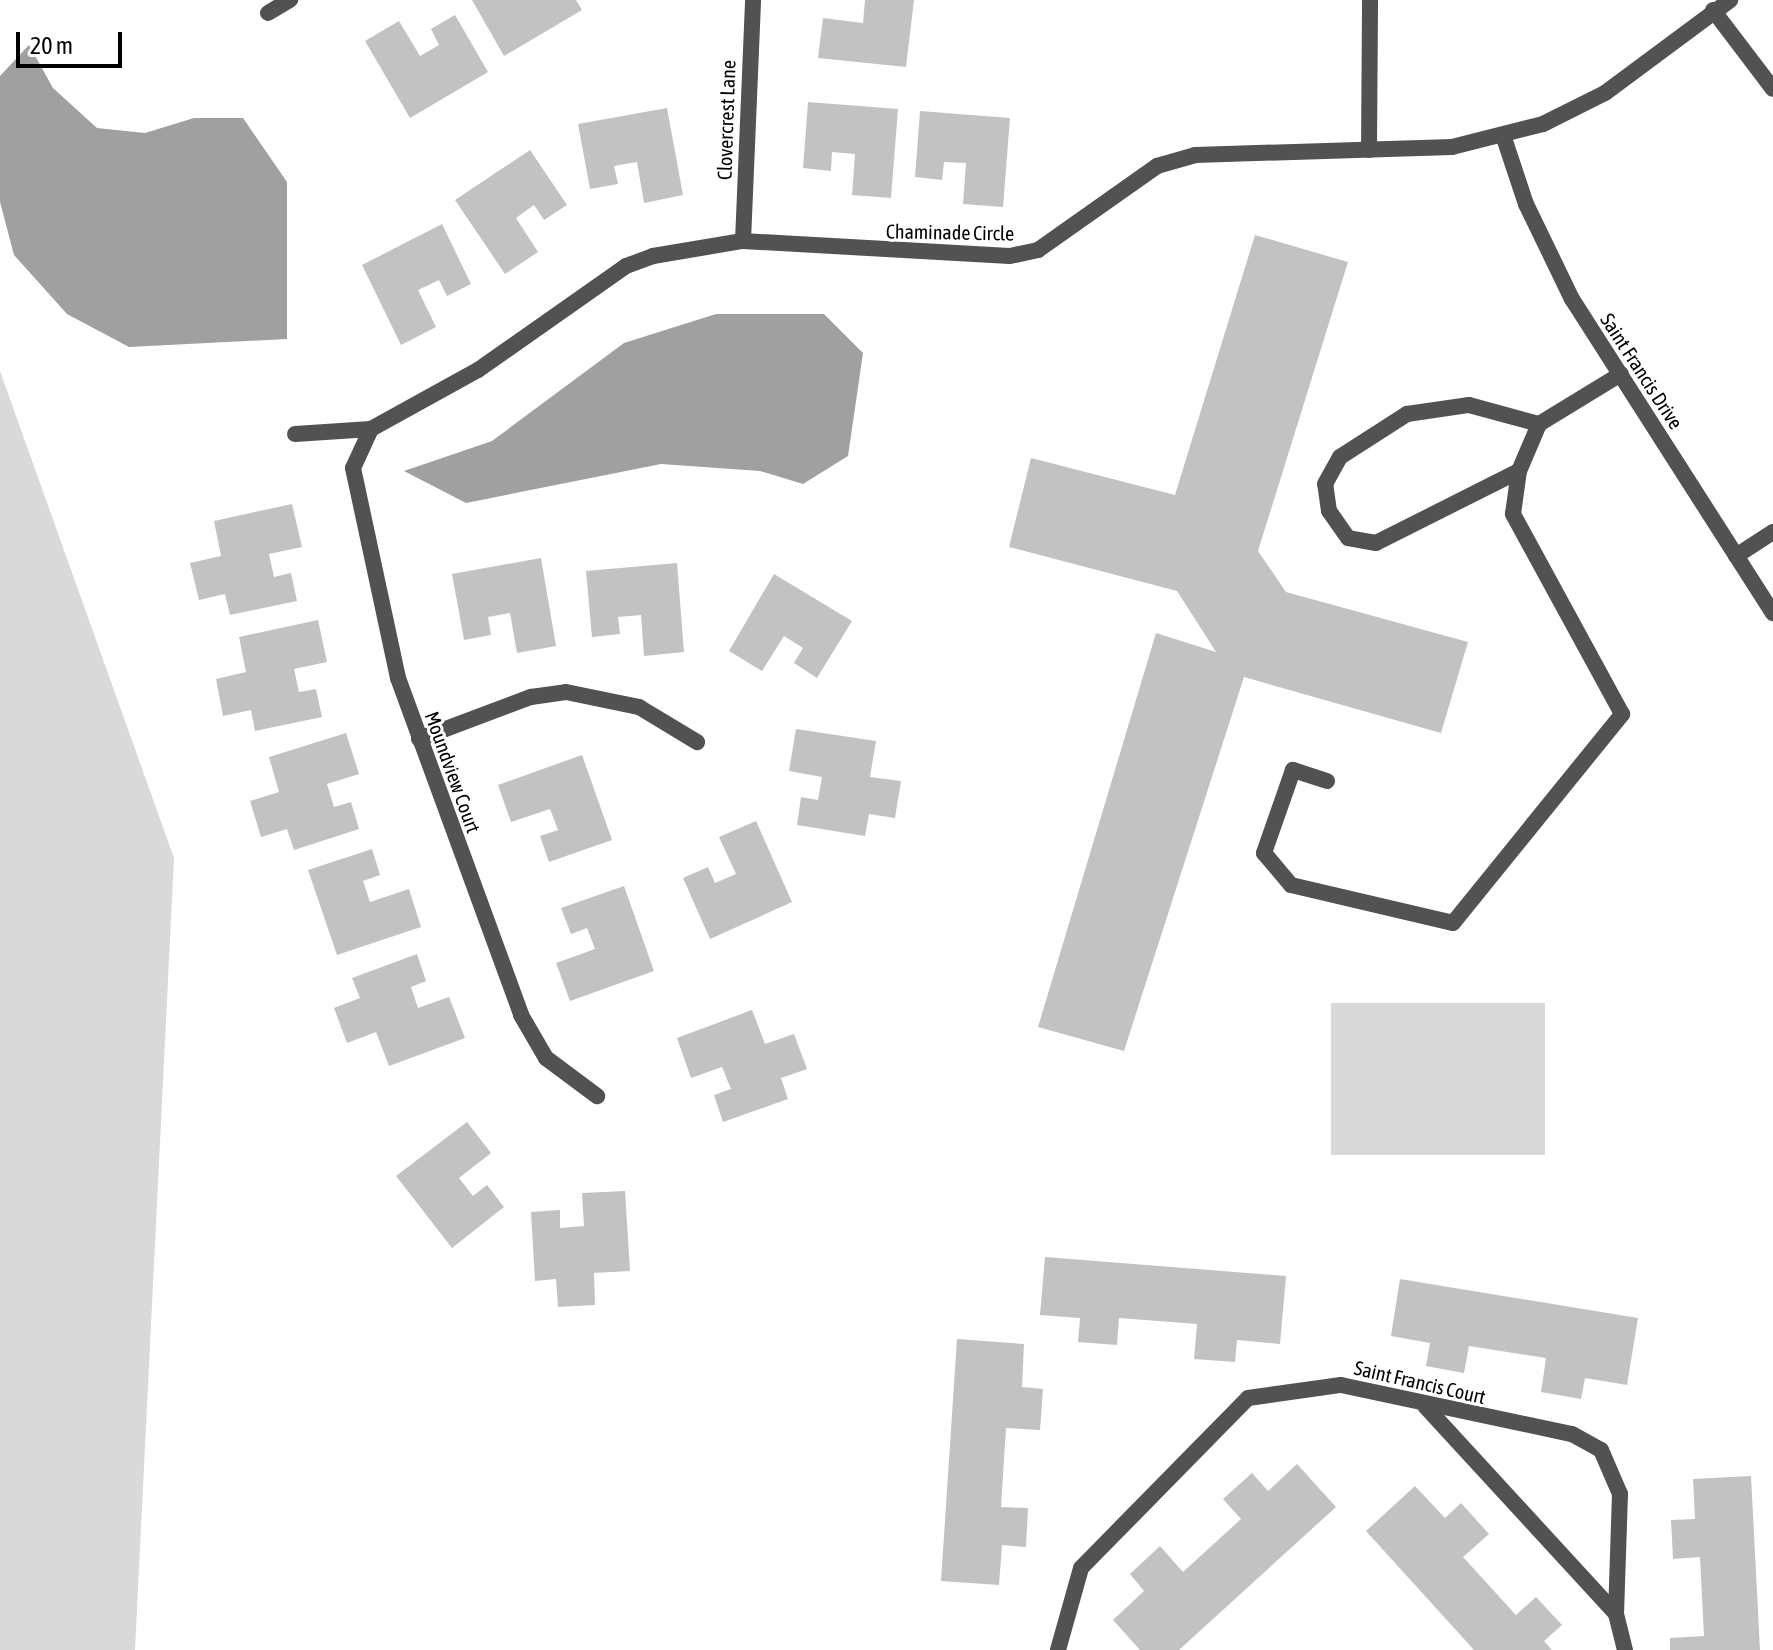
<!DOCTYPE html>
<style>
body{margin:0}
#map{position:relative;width:1773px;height:1650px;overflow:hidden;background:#fff;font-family:"Asap Condensed",sans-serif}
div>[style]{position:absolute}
.green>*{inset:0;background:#d9d9d9;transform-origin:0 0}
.water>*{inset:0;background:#a0a0a0}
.building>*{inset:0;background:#c2c2c2}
.lane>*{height:16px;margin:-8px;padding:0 8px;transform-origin:8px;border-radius:8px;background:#525252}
.street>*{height:16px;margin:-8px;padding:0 8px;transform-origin:8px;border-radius:8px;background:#525252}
span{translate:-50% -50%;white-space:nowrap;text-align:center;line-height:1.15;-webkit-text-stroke:6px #fff;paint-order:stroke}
.street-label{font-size:20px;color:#000}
.scale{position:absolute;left:16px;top:32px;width:106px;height:36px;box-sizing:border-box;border:4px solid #000;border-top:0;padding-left:10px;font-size:24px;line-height:28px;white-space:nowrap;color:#000;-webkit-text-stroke:6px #fff;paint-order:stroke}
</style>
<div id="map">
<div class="green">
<div style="clip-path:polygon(0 371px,174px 858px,135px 1650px,0 1650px)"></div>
<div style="left:1331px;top:1003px;width:214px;height:152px"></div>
</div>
<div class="water">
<div style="clip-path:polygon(29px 45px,53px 88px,97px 128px,145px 133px,194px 118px,243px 118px,287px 182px,287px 339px,129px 347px,67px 314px,14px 255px,0 202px,0 76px)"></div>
<div style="clip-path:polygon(716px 314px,824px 314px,863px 353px,848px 456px,803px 484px,760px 471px,661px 464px,466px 503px,404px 471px,492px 441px,624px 343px)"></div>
</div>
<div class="building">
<div style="clip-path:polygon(472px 0,576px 0,582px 10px,504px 56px)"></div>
<div style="clip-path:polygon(865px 0,914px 0,906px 67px,818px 58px,823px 18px,863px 23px)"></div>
<div style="clip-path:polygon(455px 15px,488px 72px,410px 118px,365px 41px,399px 21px,420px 56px,439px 45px,431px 29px)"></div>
<div style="clip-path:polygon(808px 102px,898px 109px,891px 198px,852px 195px,855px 154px,832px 152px,831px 171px,803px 168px)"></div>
<div style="clip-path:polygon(667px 108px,683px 195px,644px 203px,637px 162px,614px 166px,618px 184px,590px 189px,578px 124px)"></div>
<div style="clip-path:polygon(920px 111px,1010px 118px,1003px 207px,963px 204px,966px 163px,944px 162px,942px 180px,915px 177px)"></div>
<div style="clip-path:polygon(530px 150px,567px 205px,544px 220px,534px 205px,516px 218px,538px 252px,505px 274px,455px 200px)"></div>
<div style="clip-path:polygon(442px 224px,471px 284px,447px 296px,439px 280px,418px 290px,436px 327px,401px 345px,362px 265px)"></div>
<div style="clip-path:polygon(1255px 235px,1348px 262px,1258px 551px,1286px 592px,1468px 642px,1441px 733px,1244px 677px,1124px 1051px,1038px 1027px,1156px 633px,1216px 652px,1177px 591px,1009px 547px,1031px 458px,1175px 495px)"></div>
<div style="clip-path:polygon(292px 504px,302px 547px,269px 554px,274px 577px,291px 573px,297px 601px,230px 615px,225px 594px,199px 600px,190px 563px,221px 556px,214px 521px)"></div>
<div style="clip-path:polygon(541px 558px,556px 646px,517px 653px,510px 613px,488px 617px,491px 635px,464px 640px,452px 574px)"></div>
<div style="clip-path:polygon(677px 563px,684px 652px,644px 656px,641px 615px,618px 617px,620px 634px,592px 637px,586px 571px)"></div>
<div style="clip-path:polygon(774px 574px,852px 621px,817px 678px,794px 663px,803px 648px,784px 636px,762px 671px,729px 651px)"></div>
<div style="clip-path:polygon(318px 620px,327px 662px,294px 669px,299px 692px,316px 689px,322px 717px,255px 731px,251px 710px,223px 716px,216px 679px,246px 672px,239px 637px)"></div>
<div style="clip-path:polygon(796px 729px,876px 741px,870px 777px,901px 781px,895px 818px,869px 814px,865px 836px,797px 825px,801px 797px,818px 800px,822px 777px,789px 771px)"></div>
<div style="clip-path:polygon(346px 733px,359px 774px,327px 784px,334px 807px,351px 802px,359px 829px,294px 850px,287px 829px,261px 837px,250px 801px,279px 792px,269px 757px)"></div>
<div style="clip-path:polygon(582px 755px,612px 840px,549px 862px,540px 836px,558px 830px,550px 809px,511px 822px,498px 785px)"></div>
<div style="clip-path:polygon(756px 821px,792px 902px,710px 939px,683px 878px,708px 867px,715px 883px,736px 874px,719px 837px)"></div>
<div style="clip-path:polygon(372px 849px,380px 875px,363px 881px,370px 902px,409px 889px,421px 927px,337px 955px,308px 870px)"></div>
<div style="clip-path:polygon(624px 886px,654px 971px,570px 1001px,556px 963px,595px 949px,587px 928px,571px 934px,561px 908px)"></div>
<div style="clip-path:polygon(417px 954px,426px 981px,411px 987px,418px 1008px,449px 997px,465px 1038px,389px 1066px,376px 1032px,347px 1043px,334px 1008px,360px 998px,352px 978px)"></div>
<div style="clip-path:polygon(752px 1010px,765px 1044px,794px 1034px,807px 1069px,781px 1078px,788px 1099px,723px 1122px,714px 1095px,731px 1089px,722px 1067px,691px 1078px,677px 1038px)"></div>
<div style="clip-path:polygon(467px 1122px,491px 1153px,459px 1178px,473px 1196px,487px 1185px,504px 1207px,452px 1248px,396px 1176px)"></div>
<div style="clip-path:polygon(625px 1191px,630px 1271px,594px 1273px,595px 1305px,558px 1307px,556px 1279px,535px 1281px,531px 1212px,560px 1210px,560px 1228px,584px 1226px,582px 1193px)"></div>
<div style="clip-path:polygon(1045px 1257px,1286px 1276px,1280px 1344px,1237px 1340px,1235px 1362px,1194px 1359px,1197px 1324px,1119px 1318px,1117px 1345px,1078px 1342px,1080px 1318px,1040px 1315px)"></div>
<div style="clip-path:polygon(1400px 1279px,1638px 1318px,1627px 1385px,1585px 1378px,1581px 1399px,1541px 1392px,1546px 1358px,1469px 1346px,1464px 1373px,1426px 1366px,1430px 1343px,1391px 1336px)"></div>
<div style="clip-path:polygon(957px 1339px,1024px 1344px,1022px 1387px,1043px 1389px,1040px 1430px,1006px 1428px,1001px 1507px,1028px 1508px,1026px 1547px,1002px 1545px,999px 1585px,941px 1581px)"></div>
<div style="clip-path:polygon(1297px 1464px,1336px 1507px,1179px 1650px,1140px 1650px,1113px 1620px,1144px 1591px,1130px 1574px,1160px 1546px,1183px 1572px,1241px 1519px,1223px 1499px,1252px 1473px,1268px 1491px)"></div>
<div style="clip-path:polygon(1751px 1476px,1760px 1650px,1670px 1650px,1670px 1638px,1704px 1636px,1700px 1557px,1673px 1559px,1671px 1520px,1695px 1519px,1693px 1479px)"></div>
<div style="clip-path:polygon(1415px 1486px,1445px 1518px,1461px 1503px,1489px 1534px,1463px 1557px,1516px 1615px,1536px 1597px,1562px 1625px,1544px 1641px,1552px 1650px,1474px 1650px,1366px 1531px)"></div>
</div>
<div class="lane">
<div style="left:1713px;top:10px;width:99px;rotate:52.8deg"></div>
<div style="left:1369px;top:150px;width:150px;rotate:-89.6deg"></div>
<div style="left:1519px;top:471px;width:160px;rotate:153.3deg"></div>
<div style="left:1376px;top:543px;width:28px;rotate:-170deg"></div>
<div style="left:1348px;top:538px;width:33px;rotate:-125deg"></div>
<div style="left:1329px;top:511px;width:27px;rotate:-98deg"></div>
<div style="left:1325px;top:484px;width:31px;rotate:-61deg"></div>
<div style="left:1340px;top:457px;width:80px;rotate:-32.7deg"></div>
<div style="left:1407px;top:414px;width:63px;rotate:-8.3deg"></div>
<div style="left:1469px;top:405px;width:73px;rotate:15.2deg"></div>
<div style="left:1736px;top:556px;width:44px;rotate:-33deg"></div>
<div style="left:1327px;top:781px;width:36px;rotate:-162deg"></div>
<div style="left:1293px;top:770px;width:88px;rotate:109.3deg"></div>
<div style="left:1264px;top:853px;width:42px;rotate:49.8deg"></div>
<div style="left:1291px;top:885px;width:166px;rotate:13.2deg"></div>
<div style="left:1453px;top:923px;width:269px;rotate:-51deg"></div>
<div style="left:1622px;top:714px;width:228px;rotate:-118.6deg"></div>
<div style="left:1513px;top:514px;width:43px;rotate:-82.1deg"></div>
<div style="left:1519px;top:471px;width:51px;rotate:-66.9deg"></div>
<div style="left:1539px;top:424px;width:96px;rotate:-31.4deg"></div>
<div style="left:1425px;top:1406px;width:282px;rotate:47.4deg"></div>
</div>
<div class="street">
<div style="left:268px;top:13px;width:26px;rotate:-31deg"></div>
<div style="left:1504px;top:138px;width:70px;rotate:71.6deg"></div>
<div style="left:1526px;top:204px;width:106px;rotate:64.2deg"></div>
<div style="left:1572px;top:299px;width:373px;rotate:57.4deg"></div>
<div style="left:743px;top:241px;width:241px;rotate:-87.6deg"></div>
<div style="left:371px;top:429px;width:43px;rotate:114.8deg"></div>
<div style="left:353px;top:468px;width:215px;rotate:77.9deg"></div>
<div style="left:398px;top:678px;width:359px;rotate:69.9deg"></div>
<div style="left:521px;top:1015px;width:50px;rotate:59.8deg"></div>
<div style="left:546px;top:1058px;width:64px;rotate:36.7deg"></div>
<div style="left:295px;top:434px;width:76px;rotate:-3.8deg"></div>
<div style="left:371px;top:429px;width:122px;rotate:-28.9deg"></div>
<div style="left:478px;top:370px;width:181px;rotate:-35.1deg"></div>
<div style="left:626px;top:266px;width:29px;rotate:-20deg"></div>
<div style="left:653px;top:256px;width:91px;rotate:-9.5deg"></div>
<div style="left:743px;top:241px;width:267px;rotate:3.2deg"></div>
<div style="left:1010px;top:256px;width:29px;rotate:-12deg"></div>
<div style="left:1038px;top:250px;width:146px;rotate:-35.2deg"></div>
<div style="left:1157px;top:166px;width:40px;rotate:-16deg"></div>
<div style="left:1195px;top:155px;width:257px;rotate:-1.8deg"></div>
<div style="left:1452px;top:147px;width:94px;rotate:-14.2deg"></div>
<div style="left:1543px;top:124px;width:69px;rotate:-26.6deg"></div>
<div style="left:1605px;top:93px;width:156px;rotate:-36.6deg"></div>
<div style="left:419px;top:739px;width:120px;rotate:-20.6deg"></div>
<div style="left:531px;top:697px;width:35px;rotate:-8deg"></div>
<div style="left:566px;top:692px;width:75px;rotate:11.6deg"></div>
<div style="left:639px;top:707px;width:68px;rotate:31.1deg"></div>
<div style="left:1058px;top:1650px;width:85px;rotate:-74.3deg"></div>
<div style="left:1081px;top:1568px;width:238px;rotate:-45.5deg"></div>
<div style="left:1248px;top:1398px;width:94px;rotate:-8deg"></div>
<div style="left:1341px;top:1385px;width:236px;rotate:12deg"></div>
<div style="left:1572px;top:1434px;width:33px;rotate:29deg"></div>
<div style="left:1601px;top:1450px;width:48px;rotate:66.6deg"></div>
<div style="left:1620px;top:1494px;width:120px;rotate:91.9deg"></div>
<div style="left:1616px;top:1614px;width:37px;rotate:76deg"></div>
</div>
<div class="street-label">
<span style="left:726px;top:120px;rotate:-88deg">Clovercrest Lane</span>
<span style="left:950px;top:232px;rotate:1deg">Chaminade Circle</span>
<span style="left:1642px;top:371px;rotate:57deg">Saint Francis Drive</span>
<span style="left:453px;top:772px;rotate:70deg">Moundview Court</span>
<span style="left:1420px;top:1382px;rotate:13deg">Saint Francis Court</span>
</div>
<div class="scale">20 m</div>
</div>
